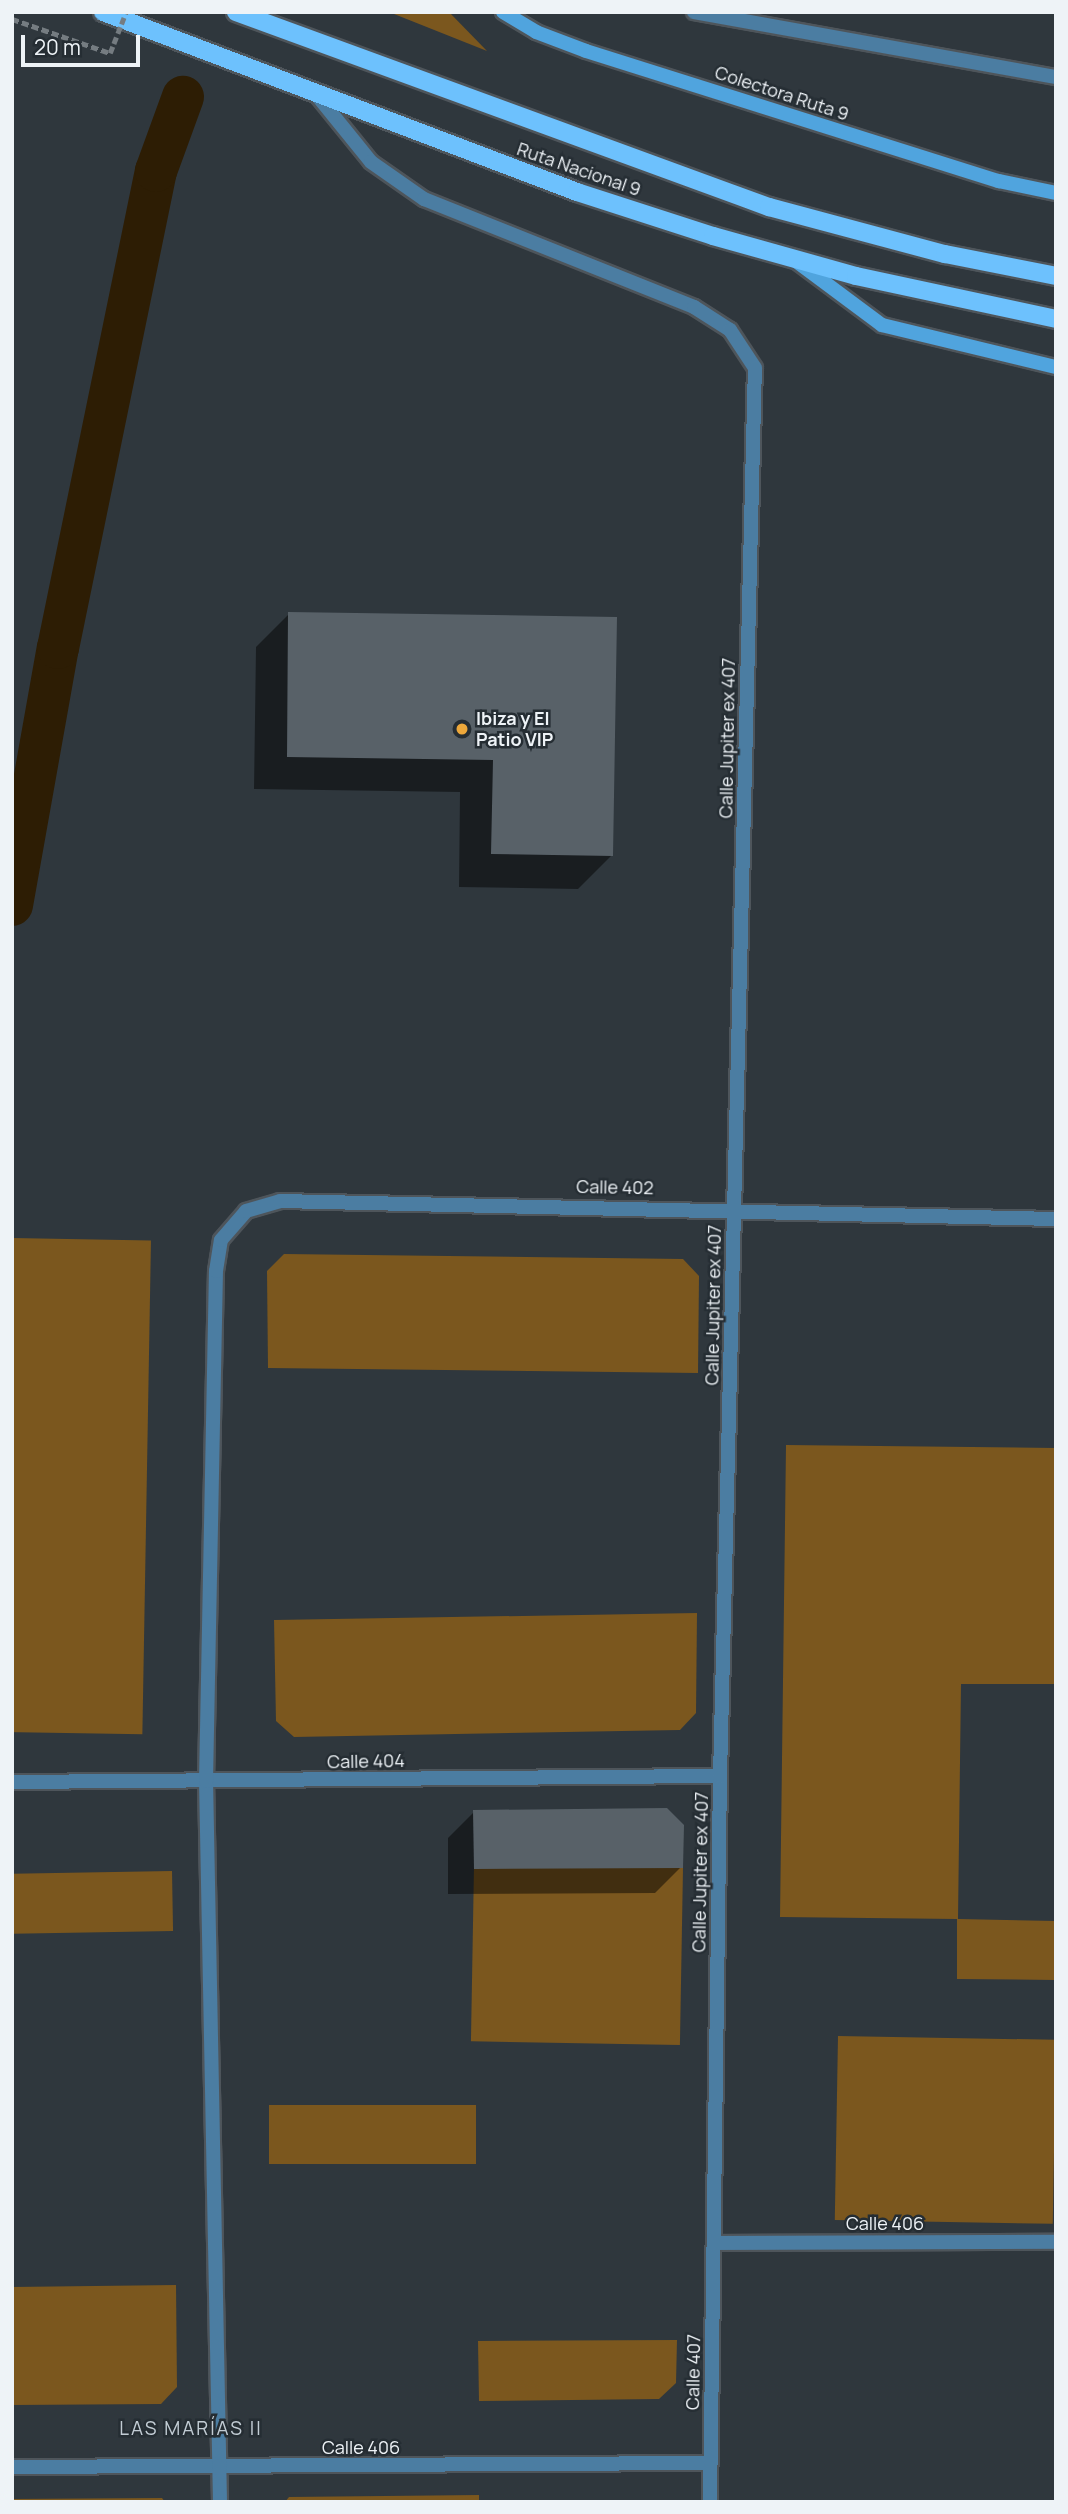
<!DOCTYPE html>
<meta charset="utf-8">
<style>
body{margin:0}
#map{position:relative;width:1068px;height:2514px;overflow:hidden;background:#2f373d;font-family:Manrope,sans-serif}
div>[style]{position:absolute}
.green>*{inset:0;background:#7b571e;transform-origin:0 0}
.shadow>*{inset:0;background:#0007}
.canal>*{height:42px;margin:-21px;padding:0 21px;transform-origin:21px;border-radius:21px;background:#2d1d04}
.building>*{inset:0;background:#586168}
.path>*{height:4.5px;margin-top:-2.25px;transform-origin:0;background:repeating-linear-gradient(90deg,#757c81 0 7px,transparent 0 10.5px)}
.roads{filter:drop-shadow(2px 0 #4e555b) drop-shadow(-2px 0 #4e555b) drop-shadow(0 2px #4e555b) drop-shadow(0 -2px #4e555b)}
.lane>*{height:14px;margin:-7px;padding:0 7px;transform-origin:7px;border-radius:7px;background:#4b7da2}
.street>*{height:14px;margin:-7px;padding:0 7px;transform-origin:7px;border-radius:7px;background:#4b7da2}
.secondary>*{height:14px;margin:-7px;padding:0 7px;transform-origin:7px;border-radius:7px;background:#50a4de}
.primary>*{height:18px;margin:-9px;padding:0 9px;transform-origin:9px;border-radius:9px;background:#6dc1fd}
.path-bridge>*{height:4.5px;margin-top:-2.25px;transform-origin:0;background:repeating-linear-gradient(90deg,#757c81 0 7px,transparent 0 10.5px)}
.dots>*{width:19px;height:19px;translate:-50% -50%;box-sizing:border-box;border:4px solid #252d33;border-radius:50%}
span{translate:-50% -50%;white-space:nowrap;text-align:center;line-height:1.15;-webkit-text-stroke:5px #252d33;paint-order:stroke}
.street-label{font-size:18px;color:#eef3f7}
.poi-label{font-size:18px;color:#eef3f7;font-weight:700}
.left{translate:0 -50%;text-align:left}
.neighbourhood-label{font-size:19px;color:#c2ccd4;letter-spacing:2px}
.frame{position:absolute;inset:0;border:14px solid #eef3f7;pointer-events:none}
.scale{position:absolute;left:21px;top:35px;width:119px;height:32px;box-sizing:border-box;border:4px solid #eef3f7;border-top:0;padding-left:9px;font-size:21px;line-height:24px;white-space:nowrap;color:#eef3f7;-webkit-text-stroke:5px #252d33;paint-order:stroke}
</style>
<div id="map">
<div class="green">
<div style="clip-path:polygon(389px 12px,449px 12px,487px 51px)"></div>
<div style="left:12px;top:1238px;width:139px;height:494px;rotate:1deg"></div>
<div style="clip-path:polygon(284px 1254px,683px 1259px,699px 1276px,698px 1373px,268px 1368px,267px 1271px)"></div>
<div style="clip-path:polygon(786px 1445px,1056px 1448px,1056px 1684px,961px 1684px,958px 1919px,1056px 1921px,1056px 1980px,957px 1979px,957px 1919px,780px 1917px)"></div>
<div style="clip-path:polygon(697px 1613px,696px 1713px,680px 1730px,294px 1737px,276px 1721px,274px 1620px)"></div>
<div style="left:683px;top:1868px;width:177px;height:209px;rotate:91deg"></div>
<div style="left:172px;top:1871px;width:60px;height:160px;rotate:89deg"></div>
<div style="left:838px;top:2036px;width:218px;height:184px;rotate:1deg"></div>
<div style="left:476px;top:2105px;width:59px;height:207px;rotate:90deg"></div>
<div style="clip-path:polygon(176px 2285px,177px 2387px,161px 2404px,12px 2405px,12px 2287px)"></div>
<div style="clip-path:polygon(677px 2340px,676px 2383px,659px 2399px,479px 2401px,478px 2341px)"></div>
<div style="clip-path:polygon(479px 2495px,479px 2502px,285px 2502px,289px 2497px)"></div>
<div style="clip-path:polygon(162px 2498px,165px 2502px,12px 2502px,12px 2499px)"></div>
</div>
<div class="shadow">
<div style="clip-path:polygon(289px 614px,615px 619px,611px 856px,578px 889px,459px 887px,460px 792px,254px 789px,256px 647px)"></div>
<div style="clip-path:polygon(474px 1812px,681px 1867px,655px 1893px,448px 1894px,448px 1838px)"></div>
</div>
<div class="canal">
<div style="left:12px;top:905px;width:261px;rotate:-79.9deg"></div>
<div style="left:58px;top:648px;width:487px;rotate:-78.4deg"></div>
<div style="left:156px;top:171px;width:79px;rotate:-70deg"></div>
</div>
<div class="building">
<div style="clip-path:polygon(288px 612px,617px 617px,613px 856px,491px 854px,493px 760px,287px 757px)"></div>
<div style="clip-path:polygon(667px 1808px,684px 1825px,683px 1868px,474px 1869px,473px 1810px)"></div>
</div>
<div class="path">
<div style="left:12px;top:19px;width:104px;rotate:19.1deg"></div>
</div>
<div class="roads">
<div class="lane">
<div style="left:316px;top:94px;width:87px;rotate:51deg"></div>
<div style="left:371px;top:162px;width:65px;rotate:34.9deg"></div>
<div style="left:424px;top:199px;width:291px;rotate:21.8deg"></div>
<div style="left:694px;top:307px;width:43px;rotate:32.6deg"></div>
<div style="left:730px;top:330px;width:45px;rotate:56.7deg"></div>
</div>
<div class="street">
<div style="left:694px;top:12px;width:368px;rotate:10.2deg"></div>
<div style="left:12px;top:1782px;width:708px;rotate:-0.49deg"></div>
<div style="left:715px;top:2243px;width:341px;rotate:-0.2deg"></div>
<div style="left:12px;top:2467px;width:698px;rotate:-0.33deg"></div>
<div style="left:220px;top:2502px;width:721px;rotate:-91.11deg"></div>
<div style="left:206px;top:1781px;width:510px;rotate:-88.88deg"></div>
<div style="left:216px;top:1271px;width:31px;rotate:-81deg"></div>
<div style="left:221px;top:1240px;width:38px;rotate:-49deg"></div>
<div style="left:246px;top:1211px;width:35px;rotate:-16deg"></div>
<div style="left:280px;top:1201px;width:776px;rotate:1.33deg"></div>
<div style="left:710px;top:2502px;width:726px;rotate:-89.21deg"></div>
<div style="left:720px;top:1776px;width:1408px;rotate:-88.58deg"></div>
</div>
<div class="secondary">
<div style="left:503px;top:12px;width:39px;rotate:31deg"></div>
<div style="left:536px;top:32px;width:53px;rotate:20.8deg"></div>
<div style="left:586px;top:51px;width:433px;rotate:17.5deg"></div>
<div style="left:999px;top:181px;width:58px;rotate:11.9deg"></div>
<div style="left:796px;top:261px;width:107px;rotate:36.7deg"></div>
<div style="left:882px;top:325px;width:179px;rotate:13.6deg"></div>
</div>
<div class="primary">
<div style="left:103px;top:12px;width:507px;rotate:20.79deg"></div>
<div style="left:577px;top:192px;width:143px;rotate:17.9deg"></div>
<div style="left:713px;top:236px;width:148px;rotate:15.6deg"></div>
<div style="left:856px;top:276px;width:205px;rotate:12.1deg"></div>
<div style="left:236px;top:12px;width:568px;rotate:20.1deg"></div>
<div style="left:769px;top:207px;width:182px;rotate:15deg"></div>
<div style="left:945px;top:254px;width:113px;rotate:11.2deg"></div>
</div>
</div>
<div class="path-bridge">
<div style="left:110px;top:53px;width:44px;rotate:-68.7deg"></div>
</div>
<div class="dots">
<div style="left:462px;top:729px;background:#eda83b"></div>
</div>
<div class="street-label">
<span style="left:782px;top:93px;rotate:18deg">Colectora Ruta 9</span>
<span style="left:579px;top:169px;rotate:19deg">Ruta Nacional 9</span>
<span style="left:727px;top:738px;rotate:-89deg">Calle Jupiter ex 407</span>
<span style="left:615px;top:1187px;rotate:1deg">Calle 402</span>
<span style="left:713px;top:1305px;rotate:-89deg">Calle Jupiter ex 407</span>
<span style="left:366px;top:1761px;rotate:-1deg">Calle 404</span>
<span style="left:700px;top:1872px;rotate:-89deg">Calle Jupiter ex 407</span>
<span style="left:885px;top:2223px">Calle 406</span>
<span style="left:693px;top:2372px;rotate:-89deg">Calle 407</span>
<span style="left:361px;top:2447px">Calle 406</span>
</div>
<div class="poi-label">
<span class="left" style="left:476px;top:729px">Ibiza y El<br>Patio VIP</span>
</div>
<div class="neighbourhood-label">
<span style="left:191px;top:2429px">LAS MARÍAS II</span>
</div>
<div class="frame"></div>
<div class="scale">20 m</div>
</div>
